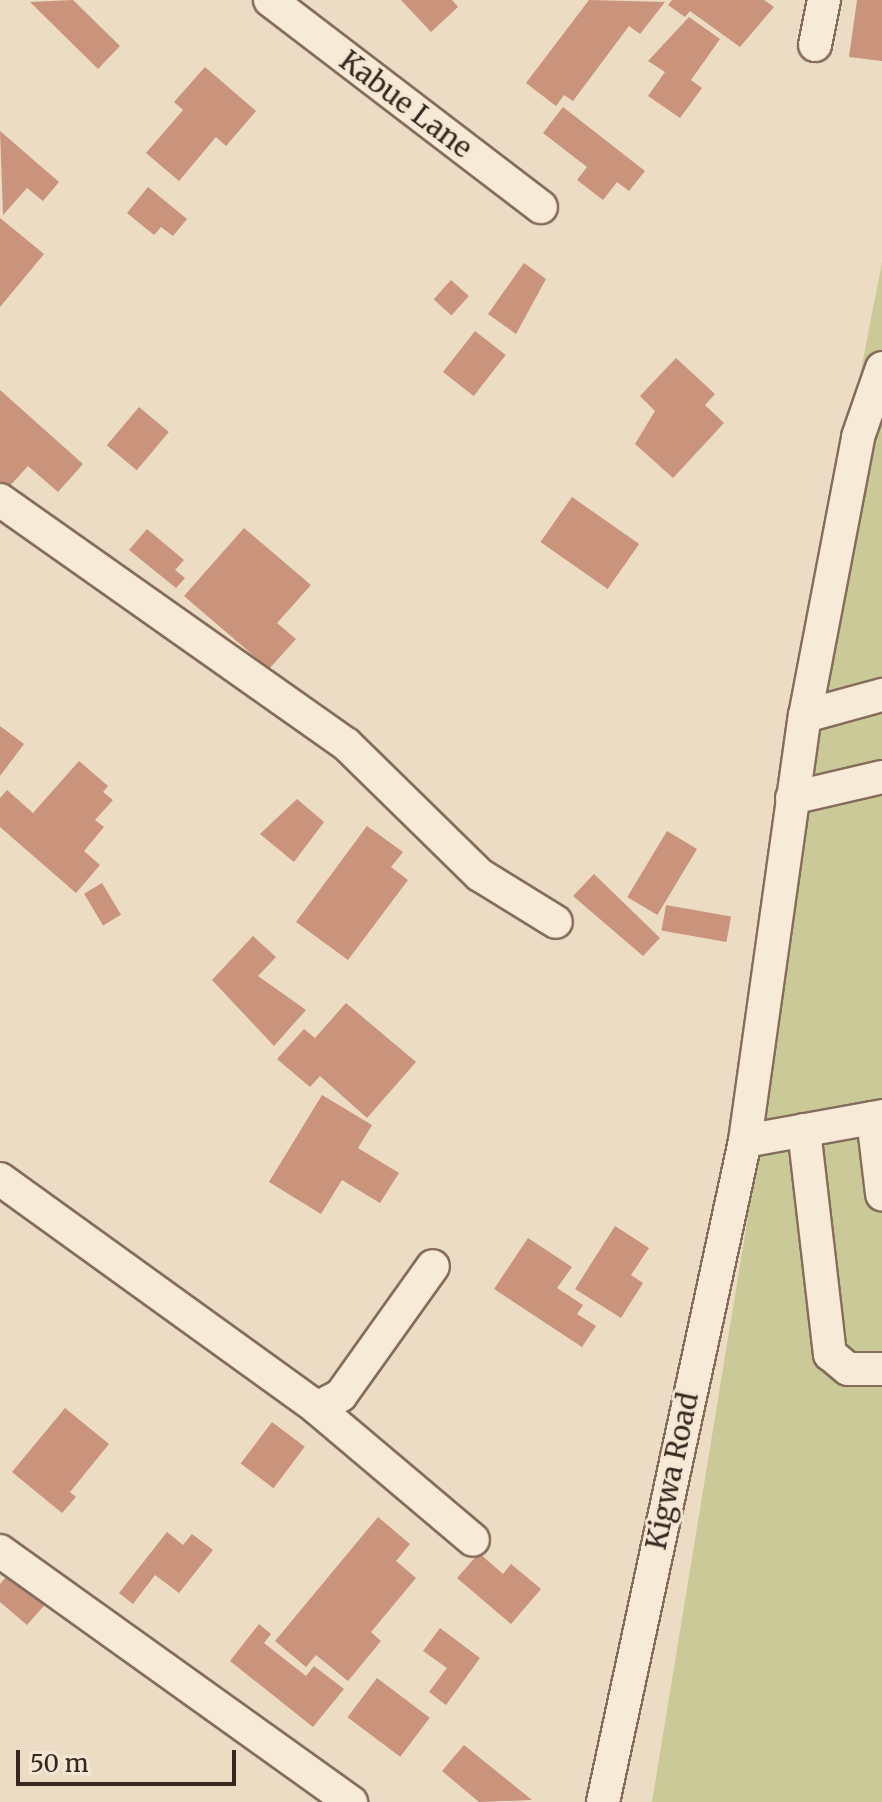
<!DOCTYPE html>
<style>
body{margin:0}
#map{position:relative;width:882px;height:1802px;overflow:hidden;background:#ecdcc4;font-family:Merriweather,serif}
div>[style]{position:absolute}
.green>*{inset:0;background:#caca99}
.building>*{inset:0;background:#c9937c;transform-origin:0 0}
.roads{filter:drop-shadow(2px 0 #866d5b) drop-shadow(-2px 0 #866d5b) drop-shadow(0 2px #866d5b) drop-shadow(0 -2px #866d5b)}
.minor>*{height:32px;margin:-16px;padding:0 16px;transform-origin:16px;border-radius:16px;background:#f7ead7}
span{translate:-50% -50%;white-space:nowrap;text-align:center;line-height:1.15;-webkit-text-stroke:6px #f4e7d4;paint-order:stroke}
.street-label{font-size:28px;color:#37271f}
.scale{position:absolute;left:16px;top:1750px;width:220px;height:36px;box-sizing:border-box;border:4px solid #37271f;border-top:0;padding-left:10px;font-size:24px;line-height:28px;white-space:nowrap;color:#37271f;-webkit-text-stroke:6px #f4e7d4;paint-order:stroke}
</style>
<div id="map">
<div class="green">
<div style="clip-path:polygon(882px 262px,882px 1802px,652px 1802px,748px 1216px,716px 1207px,799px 690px)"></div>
</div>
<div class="building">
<div style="clip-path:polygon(73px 0,120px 46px,98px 69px,30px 2px)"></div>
<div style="clip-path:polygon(401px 0,452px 0,458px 7px,431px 32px)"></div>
<div style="clip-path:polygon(589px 0,665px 2px,640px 34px,629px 26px,573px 101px,564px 95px,556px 106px,526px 83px)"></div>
<div style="clip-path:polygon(672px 0,764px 0,774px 7px,740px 47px,690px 11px,685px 17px,668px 5px)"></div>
<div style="clip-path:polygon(857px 0,882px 0,882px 61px,849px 57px)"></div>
<div style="clip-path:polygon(689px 17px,720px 39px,691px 80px,702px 88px,680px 118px,648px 96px,665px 72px,648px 61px)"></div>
<div style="clip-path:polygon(205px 67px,256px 111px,226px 146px,216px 137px,179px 181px,146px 153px,183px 110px,174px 102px)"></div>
<div style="clip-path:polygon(563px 107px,645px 171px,629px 191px,617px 182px,603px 200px,577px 180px,587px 167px,543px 133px)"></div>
<div style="clip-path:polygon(0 131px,59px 182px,43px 201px,27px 188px,3px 215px)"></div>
<div style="clip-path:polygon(148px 187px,187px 219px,173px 236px,161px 227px,154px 235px,127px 213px)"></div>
<div style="clip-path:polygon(0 218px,44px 254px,0 307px)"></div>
<div style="clip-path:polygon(524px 263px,546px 279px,516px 334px,488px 314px)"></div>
<div style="left:451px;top:280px;width:24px;height:26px;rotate:42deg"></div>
<div style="left:475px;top:331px;width:39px;height:52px;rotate:38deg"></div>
<div style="clip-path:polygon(676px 358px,715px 394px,705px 405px,724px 423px,673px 478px,635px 444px,655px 411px,640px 396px)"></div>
<div style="clip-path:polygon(0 390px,83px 464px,58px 492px,28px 466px,7px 489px,0 483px)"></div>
<div style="left:139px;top:407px;width:39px;height:50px;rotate:40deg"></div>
<div style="left:572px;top:497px;width:82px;height:55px;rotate:35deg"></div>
<div style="clip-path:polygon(244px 528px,311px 585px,277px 623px,296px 639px,269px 669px,184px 596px)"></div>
<div style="clip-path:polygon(147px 529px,184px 560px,175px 570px,185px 578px,176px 588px,129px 550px)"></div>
<div style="clip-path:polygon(0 726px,24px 744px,0 776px)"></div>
<div style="clip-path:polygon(79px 761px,108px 786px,103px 792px,113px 800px,95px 820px,104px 827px,84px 851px,100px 865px,76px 893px,0 827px,0 798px,7px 790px,33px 813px)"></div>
<div style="clip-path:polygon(297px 799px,324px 822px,294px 862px,260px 834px)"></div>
<div style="clip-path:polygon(367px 826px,403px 852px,391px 867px,408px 880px,348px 960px,296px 922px)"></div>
<div style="left:667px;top:831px;width:35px;height:77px;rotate:31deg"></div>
<div style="clip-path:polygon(594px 874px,660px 938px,643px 956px,573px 896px)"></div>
<div style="left:102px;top:883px;width:37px;height:21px;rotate:59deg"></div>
<div style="left:666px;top:905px;width:66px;height:26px;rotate:10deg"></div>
<div style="clip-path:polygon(253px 936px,276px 957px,258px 976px,306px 1010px,274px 1046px,212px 980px)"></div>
<div style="clip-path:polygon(346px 1003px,416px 1062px,367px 1118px,320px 1076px,310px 1087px,277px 1059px,304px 1029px,315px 1038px)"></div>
<div style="clip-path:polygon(322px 1095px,372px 1125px,358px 1148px,399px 1173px,380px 1203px,342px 1180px,321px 1214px,269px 1182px)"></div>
<div style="clip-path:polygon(615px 1226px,649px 1248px,631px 1275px,643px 1283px,621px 1318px,575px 1289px)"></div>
<div style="clip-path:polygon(528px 1238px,572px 1267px,557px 1288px,583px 1305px,577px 1314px,596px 1326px,582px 1347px,494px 1289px)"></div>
<div style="clip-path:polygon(65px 1408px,109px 1444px,70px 1492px,76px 1497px,62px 1513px,12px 1472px)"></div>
<div style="left:272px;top:1422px;width:41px;height:52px;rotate:37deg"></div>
<div style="clip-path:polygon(378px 1517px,410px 1544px,396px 1561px,416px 1578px,371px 1632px,381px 1641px,348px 1681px,316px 1655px,306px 1667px,275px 1641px)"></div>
<div style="clip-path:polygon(167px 1532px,183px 1545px,192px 1534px,213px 1550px,179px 1593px,155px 1575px,133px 1604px,119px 1593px)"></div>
<div style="clip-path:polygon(479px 1553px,503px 1574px,511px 1564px,541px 1589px,511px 1624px,457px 1578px)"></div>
<div style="clip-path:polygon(14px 1568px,50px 1599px,27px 1625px,0 1602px,0 1584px)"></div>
<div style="clip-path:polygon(259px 1624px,271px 1634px,264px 1643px,306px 1676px,314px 1666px,344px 1689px,313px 1727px,230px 1661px)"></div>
<div style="clip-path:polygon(440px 1628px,480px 1658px,446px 1705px,429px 1692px,447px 1668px,423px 1651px)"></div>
<div style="left:377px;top:1678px;width:66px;height:49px;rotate:37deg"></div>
<div style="clip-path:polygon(464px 1745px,532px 1800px,479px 1802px,442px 1771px)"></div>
</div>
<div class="roads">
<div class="minor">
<div style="left:270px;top:0;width:341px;rotate:37.4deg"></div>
<div style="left:815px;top:45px;width:46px;rotate:-78.7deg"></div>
<div style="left:0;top:500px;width:423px;rotate:35.2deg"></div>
<div style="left:346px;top:744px;width:187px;rotate:44.4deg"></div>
<div style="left:480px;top:875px;width:89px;rotate:31.7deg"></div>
<div style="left:805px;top:716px;width:80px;rotate:-15.3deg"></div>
<div style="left:792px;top:798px;width:92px;rotate:-13.1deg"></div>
<div style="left:873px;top:1118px;width:77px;rotate:83.2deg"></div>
<div style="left:804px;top:1130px;width:226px;rotate:83.4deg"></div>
<div style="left:830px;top:1354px;width:23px;rotate:40deg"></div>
<div style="left:848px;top:1369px;width:34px"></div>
<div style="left:745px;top:1141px;width:139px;rotate:-10.3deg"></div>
<div style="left:0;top:1179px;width:391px;rotate:35.8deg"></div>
<div style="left:317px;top:1408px;width:27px;rotate:-28deg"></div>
<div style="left:341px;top:1395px;width:158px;rotate:-54.5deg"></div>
<div style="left:317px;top:1408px;width:204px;rotate:40.2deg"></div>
<div style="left:0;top:1551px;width:432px;rotate:35.6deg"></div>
<div style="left:603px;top:1802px;width:676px;rotate:-77.88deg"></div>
<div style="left:745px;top:1141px;width:429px;rotate:-82deg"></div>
<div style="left:805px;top:716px;width:284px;rotate:-79.2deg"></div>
<div style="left:858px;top:437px;width:73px;rotate:-70.8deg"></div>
</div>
</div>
<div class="street-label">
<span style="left:406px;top:104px;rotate:37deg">Kabue Lane</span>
<span style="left:672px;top:1471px;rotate:-78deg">Kigwa Road</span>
</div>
<div class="scale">50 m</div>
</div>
